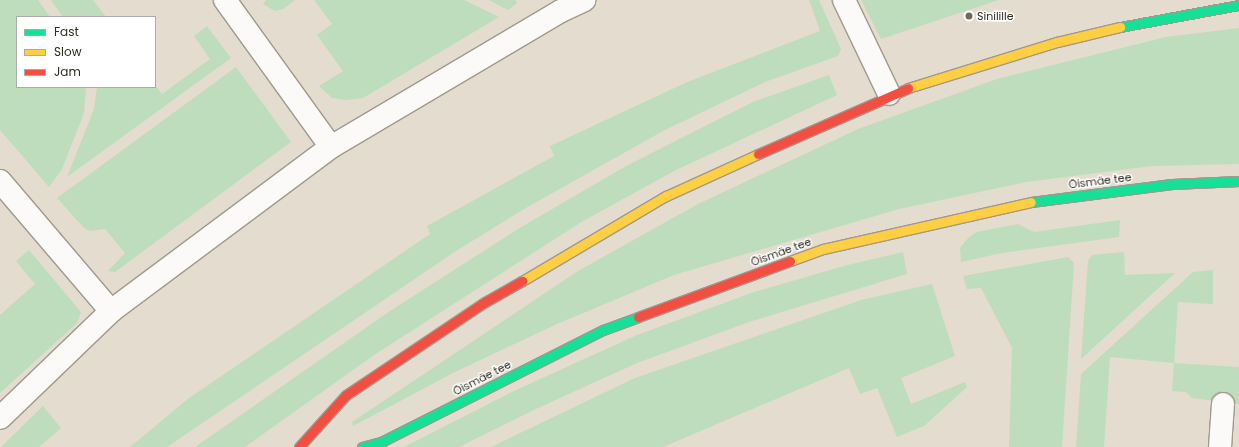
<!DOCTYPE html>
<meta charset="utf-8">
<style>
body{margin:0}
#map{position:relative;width:1239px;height:447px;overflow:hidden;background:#e4dcce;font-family:Poppins,sans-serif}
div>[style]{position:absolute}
.green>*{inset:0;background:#beddbc}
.roads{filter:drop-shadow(1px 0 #9f998e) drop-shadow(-1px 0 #9f998e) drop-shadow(0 1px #9f998e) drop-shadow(0 -1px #9f998e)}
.street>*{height:22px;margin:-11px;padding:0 11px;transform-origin:11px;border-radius:11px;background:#fbfaf8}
.fast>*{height:9px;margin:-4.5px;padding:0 4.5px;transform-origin:4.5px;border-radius:4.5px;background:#16e098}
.slow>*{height:9px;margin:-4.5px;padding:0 4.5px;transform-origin:4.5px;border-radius:4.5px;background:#ffcf43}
.jam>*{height:9px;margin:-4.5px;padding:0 4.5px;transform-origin:4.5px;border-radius:4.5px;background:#f24e42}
.dots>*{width:11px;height:11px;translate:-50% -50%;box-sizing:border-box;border:2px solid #fff;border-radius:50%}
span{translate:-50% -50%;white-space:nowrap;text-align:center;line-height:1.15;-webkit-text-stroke:3px #fff;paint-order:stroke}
.poi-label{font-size:11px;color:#302c22}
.left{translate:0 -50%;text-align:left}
.street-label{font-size:11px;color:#302c22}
.legend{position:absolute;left:16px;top:16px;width:140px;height:72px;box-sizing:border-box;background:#fff;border:1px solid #acaba7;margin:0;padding:5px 7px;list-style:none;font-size:12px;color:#302c22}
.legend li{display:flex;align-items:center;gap:8px;height:20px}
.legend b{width:20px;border:1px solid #acaba7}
</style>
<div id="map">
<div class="green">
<div style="clip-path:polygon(0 0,38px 0,50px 17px,17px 17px,17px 87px,86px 87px,84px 113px,62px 169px,49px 187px,0 130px)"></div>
<div style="clip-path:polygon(51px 0,93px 0,106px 17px,63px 17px)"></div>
<div style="clip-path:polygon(266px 0,295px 0,283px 9px,275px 11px,263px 4px)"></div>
<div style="clip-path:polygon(314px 0,464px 0,499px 17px,363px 98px,346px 100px,332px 98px,319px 86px,343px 71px,317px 35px,332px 24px)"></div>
<div style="clip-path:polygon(489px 0,515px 0,517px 3px,508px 10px)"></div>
<div style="clip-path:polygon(809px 0,819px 0,841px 49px,838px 56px,765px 82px,663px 131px,524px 209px,456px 251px,167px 447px,130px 447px,189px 398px,430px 234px,427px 226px,554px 156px,550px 146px,685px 83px,820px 31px)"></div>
<div style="clip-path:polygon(861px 0,999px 0,881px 39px)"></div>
<div style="clip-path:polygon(207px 26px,231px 58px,67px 177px,94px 109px,97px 87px,155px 85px,162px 94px,210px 59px,194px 36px)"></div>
<div style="clip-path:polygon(1239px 28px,1239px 164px,1152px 166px,1026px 182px,899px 209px,674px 275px,557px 324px,455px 372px,353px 426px,352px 422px,578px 271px,698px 204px,858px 129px,997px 79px,1166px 37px)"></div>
<div style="clip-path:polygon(236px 67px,291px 142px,115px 272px,108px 271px,125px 253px,105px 229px,90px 231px,84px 228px,57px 198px)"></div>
<div style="clip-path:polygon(829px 75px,837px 95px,676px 170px,583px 221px,374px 355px,245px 447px,195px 447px,390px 311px,518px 229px,626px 166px,753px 102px)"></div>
<div style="clip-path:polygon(1120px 220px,1119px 237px,1002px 253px,961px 262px,960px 248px,969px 237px,977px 232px,1018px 224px,1034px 232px)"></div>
<div style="clip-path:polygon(29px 250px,81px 312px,77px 323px,0 393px,0 315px,35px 284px,16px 261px)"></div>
<div style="clip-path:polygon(903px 252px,907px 274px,749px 322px,637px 363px,538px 408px,459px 447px,404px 447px,516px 390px,637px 335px,754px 292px,844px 266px)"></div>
<div style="clip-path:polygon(1124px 252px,1125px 275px,1175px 273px,1081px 359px,1088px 261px,1092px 255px)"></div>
<div style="clip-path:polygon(1068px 257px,1074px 263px,1062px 447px,1009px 447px,1012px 348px,981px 288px,967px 289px,963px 276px)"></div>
<div style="clip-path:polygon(1213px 270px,1213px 304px,1178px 302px,1174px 363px,1239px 367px,1239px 404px,1192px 398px,1186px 392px,1172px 391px,1174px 363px,1110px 357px,1104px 447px,1076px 447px,1081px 374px,1193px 272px)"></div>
<div style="clip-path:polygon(932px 284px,955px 356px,901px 378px,911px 404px,965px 382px,967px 387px,924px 426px,897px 437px,877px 388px,860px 394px,849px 368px,663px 447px,491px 447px,635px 378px,861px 300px)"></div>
<div style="clip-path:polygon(43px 406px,61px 428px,39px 447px,1px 447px)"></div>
</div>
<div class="roads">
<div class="street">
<div style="left:225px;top:0;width:181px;rotate:54.2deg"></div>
<div style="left:844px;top:0;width:104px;rotate:64.4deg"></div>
<div style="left:0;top:181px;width:171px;rotate:49.5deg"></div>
<div style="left:0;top:418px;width:154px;rotate:-43.9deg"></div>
<div style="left:111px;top:311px;width:274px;rotate:-36.7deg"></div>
<div style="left:331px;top:147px;width:267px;rotate:-30.6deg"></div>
<div style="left:561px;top:11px;width:26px;rotate:-25deg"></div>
<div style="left:1220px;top:447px;width:43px;rotate:-86deg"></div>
</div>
<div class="fast">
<div style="left:1120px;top:27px;width:121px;rotate:-10.5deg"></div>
<div style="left:1031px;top:202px;width:142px;rotate:-7.3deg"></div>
<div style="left:1172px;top:184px;width:67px;rotate:-2.6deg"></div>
<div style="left:362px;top:447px;width:20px;rotate:-15deg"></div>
<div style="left:381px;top:442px;width:249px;rotate:-26.8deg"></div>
<div style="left:603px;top:330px;width:37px;rotate:-20deg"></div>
</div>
<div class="slow">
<div style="left:908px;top:88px;width:156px;rotate:-17.2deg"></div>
<div style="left:1057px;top:42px;width:65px;rotate:-13.4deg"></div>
<div style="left:790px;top:261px;width:35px;rotate:-20deg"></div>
<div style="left:823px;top:249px;width:213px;rotate:-12.7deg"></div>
<div style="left:522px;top:281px;width:167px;rotate:-30.6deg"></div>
<div style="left:666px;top:196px;width:101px;rotate:-24.5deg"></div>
</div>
<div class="jam">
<div style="left:758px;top:154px;width:164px;rotate:-23.7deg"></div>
<div style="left:638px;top:317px;width:162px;rotate:-20.2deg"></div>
<div style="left:299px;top:447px;width:70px;rotate:-47.9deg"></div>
<div style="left:346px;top:395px;width:167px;rotate:-33.8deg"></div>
<div style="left:485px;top:302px;width:43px;rotate:-29.6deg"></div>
</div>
</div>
<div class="dots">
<div style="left:969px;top:16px;background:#6f6a5e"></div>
</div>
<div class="poi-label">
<span class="left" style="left:977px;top:16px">Sinilille</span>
</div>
<div class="street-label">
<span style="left:1100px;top:181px;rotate:-7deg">Õismäe tee</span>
<span style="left:781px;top:252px;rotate:-20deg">Õismäe tee</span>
<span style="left:482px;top:378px;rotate:-27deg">Õismäe tee</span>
</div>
<ul class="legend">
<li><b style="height:5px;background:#16e098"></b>Fast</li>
<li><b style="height:5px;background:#ffcf43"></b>Slow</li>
<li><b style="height:5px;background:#f24e42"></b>Jam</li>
</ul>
</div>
